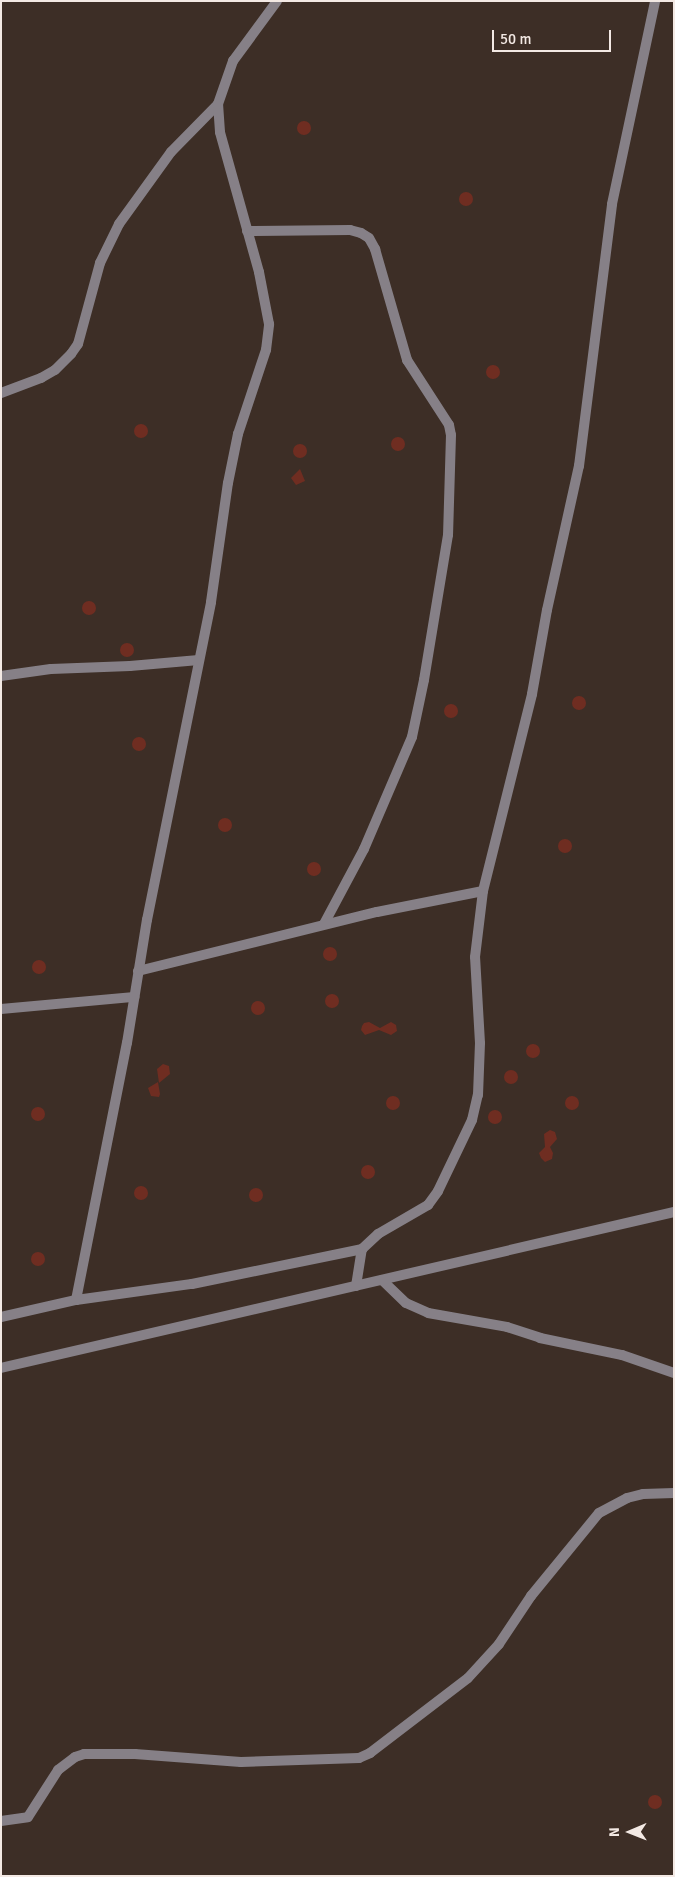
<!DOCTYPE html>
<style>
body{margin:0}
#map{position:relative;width:675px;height:1877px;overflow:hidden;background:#3d2e26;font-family:Signika,sans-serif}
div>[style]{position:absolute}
.building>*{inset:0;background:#6f2d21}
.round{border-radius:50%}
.minor>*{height:10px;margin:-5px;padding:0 5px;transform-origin:5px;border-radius:5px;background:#868087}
.tertiary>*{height:10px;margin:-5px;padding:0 5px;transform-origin:5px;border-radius:5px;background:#868087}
span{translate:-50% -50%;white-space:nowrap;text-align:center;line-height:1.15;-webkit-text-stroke:4px #3d2e26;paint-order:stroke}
.frame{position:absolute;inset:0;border:2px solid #f3e9e4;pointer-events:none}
.north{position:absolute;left:605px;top:1807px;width:50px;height:50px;-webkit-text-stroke:4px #3d2e26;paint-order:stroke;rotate:269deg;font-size:14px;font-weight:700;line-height:20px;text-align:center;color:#f3e9e4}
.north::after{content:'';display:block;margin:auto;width:18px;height:22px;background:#f3e9e4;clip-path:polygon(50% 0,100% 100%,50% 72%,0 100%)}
.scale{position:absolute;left:492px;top:30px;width:119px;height:22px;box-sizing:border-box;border:2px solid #f3e9e4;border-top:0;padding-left:6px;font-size:15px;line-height:18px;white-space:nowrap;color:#f3e9e4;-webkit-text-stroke:4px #3d2e26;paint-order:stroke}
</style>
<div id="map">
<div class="building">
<div class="round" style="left:297px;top:121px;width:14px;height:14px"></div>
<div class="round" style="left:459px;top:192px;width:14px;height:14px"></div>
<div class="round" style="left:486px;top:365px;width:14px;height:14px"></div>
<div class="round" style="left:134px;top:424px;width:14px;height:14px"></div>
<div class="round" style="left:391px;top:437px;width:14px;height:14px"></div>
<div class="round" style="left:293px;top:444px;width:14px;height:14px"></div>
<div style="clip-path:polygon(300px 469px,305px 481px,296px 485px,291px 478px)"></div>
<div class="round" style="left:82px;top:601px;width:14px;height:14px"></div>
<div class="round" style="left:120px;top:643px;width:14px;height:14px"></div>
<div class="round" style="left:572px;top:696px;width:14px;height:14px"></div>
<div class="round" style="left:444px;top:704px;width:14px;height:14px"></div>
<div class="round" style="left:132px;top:737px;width:14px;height:14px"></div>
<div class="round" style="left:218px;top:818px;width:14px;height:14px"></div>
<div class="round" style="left:558px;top:839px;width:14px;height:14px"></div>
<div class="round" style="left:307px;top:862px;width:14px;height:14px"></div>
<div class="round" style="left:323px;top:947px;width:14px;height:14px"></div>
<div class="round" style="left:32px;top:960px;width:14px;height:14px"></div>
<div class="round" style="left:325px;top:994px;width:14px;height:14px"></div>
<div class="round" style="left:251px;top:1001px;width:14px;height:14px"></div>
<div style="clip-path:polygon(369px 1022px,380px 1028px,391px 1022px,396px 1025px,397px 1031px,391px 1035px,379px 1030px,365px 1035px,361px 1030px,362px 1026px,364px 1023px)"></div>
<div class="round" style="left:526px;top:1044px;width:14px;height:14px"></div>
<div style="clip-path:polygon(163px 1064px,169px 1066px,170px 1074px,159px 1083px,157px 1069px)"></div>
<div class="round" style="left:504px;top:1070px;width:14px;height:14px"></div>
<div style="clip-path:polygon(158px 1082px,160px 1094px,159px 1097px,151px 1096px,148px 1088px)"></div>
<div class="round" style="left:565px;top:1096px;width:14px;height:14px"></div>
<div class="round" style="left:386px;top:1096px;width:14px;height:14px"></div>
<div class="round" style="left:31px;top:1107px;width:14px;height:14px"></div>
<div class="round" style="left:488px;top:1110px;width:14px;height:14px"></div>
<div style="clip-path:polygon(550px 1130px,555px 1132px,557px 1139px,550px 1147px,553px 1153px,552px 1159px,545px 1162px,541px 1158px,539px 1153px,545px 1147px,544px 1134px)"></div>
<div class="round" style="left:361px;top:1165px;width:14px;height:14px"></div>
<div class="round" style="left:134px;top:1186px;width:14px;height:14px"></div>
<div class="round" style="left:249px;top:1188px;width:14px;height:14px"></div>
<div class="round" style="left:31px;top:1252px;width:14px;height:14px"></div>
<div class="round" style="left:648px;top:1795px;width:14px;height:14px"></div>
</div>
<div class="minor">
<div style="left:247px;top:231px;width:103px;rotate:-0.6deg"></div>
<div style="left:350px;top:230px;width:11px;rotate:15deg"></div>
<div style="left:361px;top:233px;width:9px;rotate:32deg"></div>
<div style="left:369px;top:238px;width:13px;rotate:61deg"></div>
<div style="left:375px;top:249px;width:116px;rotate:73.9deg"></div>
<div style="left:407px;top:360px;width:77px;rotate:57.1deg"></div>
<div style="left:449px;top:425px;width:10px;rotate:79deg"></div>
<div style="left:451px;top:435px;width:100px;rotate:91.7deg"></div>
<div style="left:448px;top:535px;width:147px;rotate:99.4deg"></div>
<div style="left:424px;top:680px;width:58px;rotate:101.9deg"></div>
<div style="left:412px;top:737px;width:122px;rotate:113.2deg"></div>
<div style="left:364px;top:849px;width:85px;rotate:118.1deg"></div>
<div style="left:1px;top:393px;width:43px;rotate:-20.6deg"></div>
<div style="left:41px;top:378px;width:16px;rotate:-30deg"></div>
<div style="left:55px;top:370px;width:23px;rotate:-45deg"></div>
<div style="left:71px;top:354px;width:12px;rotate:-55deg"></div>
<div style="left:78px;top:344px;width:84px;rotate:-74.8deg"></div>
<div style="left:100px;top:263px;width:43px;rotate:-64deg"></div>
<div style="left:119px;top:224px;width:89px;rotate:-54.2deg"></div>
<div style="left:171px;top:152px;width:67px;rotate:-45.6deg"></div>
<div style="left:1px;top:676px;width:50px;rotate:-8deg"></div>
<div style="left:51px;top:669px;width:79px;rotate:-2.2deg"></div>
<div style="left:130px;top:666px;width:69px;rotate:-5deg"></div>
<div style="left:138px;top:971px;width:246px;rotate:-13.9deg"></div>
<div style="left:377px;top:912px;width:108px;rotate:-11.2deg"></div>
<div style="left:1px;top:1009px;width:134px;rotate:-5.2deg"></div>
<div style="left:382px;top:1280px;width:33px;rotate:44deg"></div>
<div style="left:406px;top:1303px;width:24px;rotate:24deg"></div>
<div style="left:428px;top:1313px;width:80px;rotate:10deg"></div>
<div style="left:507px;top:1327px;width:35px;rotate:18deg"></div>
<div style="left:540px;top:1338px;width:84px;rotate:11.7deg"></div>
<div style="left:622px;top:1355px;width:55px;rotate:19.1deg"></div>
<div style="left:356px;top:1286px;width:37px;rotate:-81deg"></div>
<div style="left:362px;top:1249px;width:22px;rotate:-43deg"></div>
<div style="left:378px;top:1234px;width:58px;rotate:-30.1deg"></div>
<div style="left:428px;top:1205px;width:17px;rotate:-54deg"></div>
<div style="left:438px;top:1191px;width:79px;rotate:-64.4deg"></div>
<div style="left:472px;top:1120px;width:26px;rotate:-77deg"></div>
<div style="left:478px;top:1095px;width:52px;rotate:-87.8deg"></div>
<div style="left:480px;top:1043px;width:86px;rotate:-93.3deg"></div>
<div style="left:475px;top:957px;width:66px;rotate:-83.1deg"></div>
<div style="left:483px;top:891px;width:203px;rotate:-76deg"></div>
<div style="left:532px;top:694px;width:85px;rotate:-79.9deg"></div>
<div style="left:547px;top:610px;width:148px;rotate:-77.5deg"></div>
<div style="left:579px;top:466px;width:264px;rotate:-82.8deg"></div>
<div style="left:612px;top:204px;width:208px;rotate:-78deg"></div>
<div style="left:76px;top:1300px;width:262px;rotate:-78.8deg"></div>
<div style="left:127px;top:1043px;width:125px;rotate:-80.8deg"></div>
<div style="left:147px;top:920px;width:324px;rotate:-78.6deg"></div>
<div style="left:211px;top:602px;width:120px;rotate:-81.9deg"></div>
<div style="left:228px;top:483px;width:50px;rotate:-78.5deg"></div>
<div style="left:238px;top:434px;width:89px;rotate:-71.6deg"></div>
<div style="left:266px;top:350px;width:26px;rotate:-83deg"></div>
<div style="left:269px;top:324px;width:53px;rotate:-100.9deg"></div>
<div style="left:259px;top:272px;width:145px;rotate:-105.6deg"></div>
<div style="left:220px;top:132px;width:28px;rotate:-94deg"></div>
<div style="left:218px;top:104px;width:46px;rotate:-70.8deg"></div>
<div style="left:233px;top:61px;width:74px;rotate:-53.7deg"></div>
<div style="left:1px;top:1317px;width:77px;rotate:-12.8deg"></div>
<div style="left:76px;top:1300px;width:117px;rotate:-7.9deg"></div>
<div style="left:192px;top:1284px;width:174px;rotate:-11.6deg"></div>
<div style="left:1px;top:1821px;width:27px;rotate:-8deg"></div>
<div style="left:28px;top:1817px;width:56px;rotate:-57.4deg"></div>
<div style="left:58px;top:1770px;width:21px;rotate:-37deg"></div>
<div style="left:75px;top:1757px;width:9px;rotate:-18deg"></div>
<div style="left:84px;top:1754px;width:51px"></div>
<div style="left:135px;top:1754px;width:106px;rotate:4.3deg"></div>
<div style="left:241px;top:1762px;width:118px;rotate:-1.9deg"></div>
<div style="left:359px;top:1758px;width:12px;rotate:-24deg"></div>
<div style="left:370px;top:1753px;width:123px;rotate:-37.4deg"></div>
<div style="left:468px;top:1678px;width:46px;rotate:-47.6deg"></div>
<div style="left:499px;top:1644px;width:58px;rotate:-56.3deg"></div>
<div style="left:531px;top:1596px;width:107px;rotate:-50.7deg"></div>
<div style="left:599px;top:1513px;width:32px;rotate:-28deg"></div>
<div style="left:627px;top:1498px;width:16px;rotate:-14deg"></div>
<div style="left:643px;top:1494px;width:31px;rotate:-2deg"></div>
</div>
<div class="tertiary">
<div style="left:1px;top:1368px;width:691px;rotate:-13.05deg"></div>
</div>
<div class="frame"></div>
<div class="north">N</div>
<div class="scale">50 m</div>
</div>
